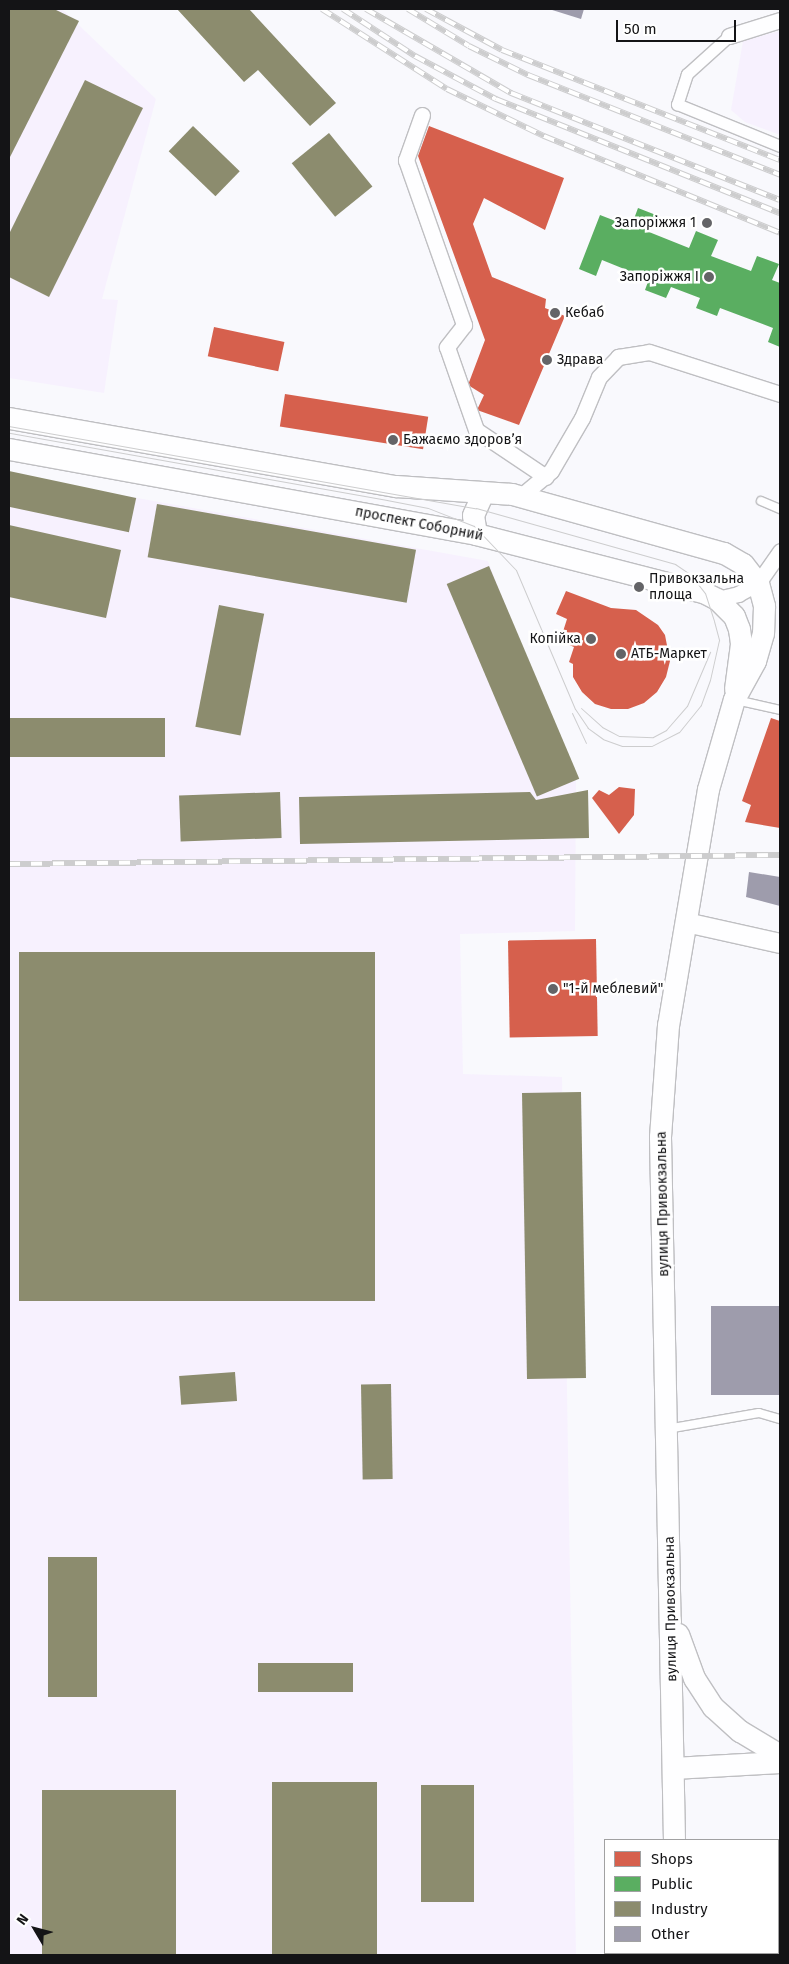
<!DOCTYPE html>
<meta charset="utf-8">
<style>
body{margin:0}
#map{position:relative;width:789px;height:1964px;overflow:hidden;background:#f9f9fd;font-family:"Fira Sans",sans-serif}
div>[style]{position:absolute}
.industrial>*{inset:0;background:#f7f1fe}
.shops>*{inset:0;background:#d6604d;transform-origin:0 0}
.public>*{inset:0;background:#5aae61}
.industry>*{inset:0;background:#8c8c6e;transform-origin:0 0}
.building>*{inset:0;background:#9e9cac;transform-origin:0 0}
.roads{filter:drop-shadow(1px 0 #bfbfc2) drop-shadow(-1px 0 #bfbfc2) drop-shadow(0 1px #bfbfc2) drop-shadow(0 -1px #bfbfc2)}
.service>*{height:8px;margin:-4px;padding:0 4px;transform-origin:4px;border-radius:4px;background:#fefeff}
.pedestrian>*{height:11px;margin:-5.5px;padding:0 5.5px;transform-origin:5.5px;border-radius:5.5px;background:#fefeff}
.minor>*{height:15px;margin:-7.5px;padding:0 7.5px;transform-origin:7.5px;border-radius:7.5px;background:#fefeff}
.tertiary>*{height:19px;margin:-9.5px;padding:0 9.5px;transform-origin:9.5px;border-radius:9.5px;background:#fefeff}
.secondary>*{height:21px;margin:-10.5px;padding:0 10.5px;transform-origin:10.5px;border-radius:10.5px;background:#fefeff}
.tram>*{height:1px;margin:-0.5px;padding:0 0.5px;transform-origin:0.5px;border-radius:0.5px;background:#cdcdce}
.rail>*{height:5.5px;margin-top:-2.75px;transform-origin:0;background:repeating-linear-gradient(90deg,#fff 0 11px,#cdcdce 0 22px);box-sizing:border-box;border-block:1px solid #cdcdce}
.dots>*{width:14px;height:14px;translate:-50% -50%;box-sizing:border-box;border:2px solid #fff;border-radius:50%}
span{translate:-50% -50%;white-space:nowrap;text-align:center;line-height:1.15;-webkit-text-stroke:5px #fff;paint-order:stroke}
.poi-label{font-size:14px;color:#141416}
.right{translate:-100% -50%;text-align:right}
.left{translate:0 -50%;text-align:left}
.street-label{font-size:14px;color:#141416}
.frame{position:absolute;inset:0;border:10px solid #141416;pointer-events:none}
.legend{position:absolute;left:604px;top:1839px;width:175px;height:115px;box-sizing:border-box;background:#fff;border:1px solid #a1a1a2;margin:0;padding:6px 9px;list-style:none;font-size:15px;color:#141416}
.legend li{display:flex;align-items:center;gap:10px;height:25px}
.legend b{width:25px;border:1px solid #a1a1a2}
.north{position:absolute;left:10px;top:1904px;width:50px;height:50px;-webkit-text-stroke:4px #fff;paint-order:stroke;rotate:307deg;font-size:14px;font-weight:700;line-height:20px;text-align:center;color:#141416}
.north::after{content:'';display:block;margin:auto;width:18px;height:22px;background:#141416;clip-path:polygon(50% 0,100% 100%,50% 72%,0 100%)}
.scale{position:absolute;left:616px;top:20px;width:120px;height:22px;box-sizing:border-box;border:2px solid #141416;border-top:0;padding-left:6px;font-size:15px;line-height:18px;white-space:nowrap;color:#141416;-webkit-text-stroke:4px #fff;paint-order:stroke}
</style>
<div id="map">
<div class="industrial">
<div style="clip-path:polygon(9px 9px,62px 9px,156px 99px,102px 299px,118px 300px,104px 393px,9px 378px)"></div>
<div style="clip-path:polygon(780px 31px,780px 135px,745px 122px,731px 110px,743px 41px)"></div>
<div style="clip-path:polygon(9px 475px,488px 561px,576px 782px,575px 931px,460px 934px,463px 1074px,562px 1077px,576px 1955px,9px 1955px)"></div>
</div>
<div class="shops">
<div style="clip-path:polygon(429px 126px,564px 178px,545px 230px,484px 198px,473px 224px,492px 277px,546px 299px,545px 308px,565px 316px,519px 425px,477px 410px,484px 395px,468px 385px,485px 340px,418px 156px)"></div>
<div style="left:214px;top:327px;width:72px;height:30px;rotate:12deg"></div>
<div style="left:285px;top:394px;width:145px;height:33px;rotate:9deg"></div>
<div style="clip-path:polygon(566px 591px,611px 608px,636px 610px,658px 625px,665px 635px,670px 661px,666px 677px,657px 692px,644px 703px,628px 709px,611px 709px,595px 704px,582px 692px,573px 677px,573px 664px,569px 662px,574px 647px,560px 641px,567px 619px,556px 614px)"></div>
<div style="clip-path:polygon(771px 718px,780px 721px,780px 828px,745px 822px,751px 805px,742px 801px)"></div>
<div style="clip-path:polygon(619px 787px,635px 789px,634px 815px,619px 834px,592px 798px,599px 790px,609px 795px)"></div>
<div style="left:596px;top:939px;width:97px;height:88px;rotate:89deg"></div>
</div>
<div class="public">
<div style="clip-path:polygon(638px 208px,656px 215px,649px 232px,689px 248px,696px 231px,718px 240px,711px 256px,751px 271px,757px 256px,779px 264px,772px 280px,780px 283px,780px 347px,768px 342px,773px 328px,720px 308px,717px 316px,696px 308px,700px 298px,671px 287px,666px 298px,645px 290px,649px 279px,602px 260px,596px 276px,579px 269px,600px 215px,631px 227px)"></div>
</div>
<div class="industry">
<div style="clip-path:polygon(9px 9px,54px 9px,79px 21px,9px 159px)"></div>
<div style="clip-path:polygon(177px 9px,249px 9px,336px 103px,310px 126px,258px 70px,244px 82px)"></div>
<div style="clip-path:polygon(85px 80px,143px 108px,49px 297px,9px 277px,9px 234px)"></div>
<div style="left:193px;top:126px;width:65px;height:35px;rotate:44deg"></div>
<div style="left:329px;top:133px;width:69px;height:48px;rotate:51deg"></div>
<div style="left:9px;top:471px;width:130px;height:35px;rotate:12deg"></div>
<div style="left:157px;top:504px;width:263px;height:54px;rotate:10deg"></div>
<div style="clip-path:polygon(9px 525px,121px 550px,106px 618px,9px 597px)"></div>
<div style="left:489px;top:566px;width:231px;height:46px;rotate:67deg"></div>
<div style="left:219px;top:605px;width:46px;height:124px;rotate:11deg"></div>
<div style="left:165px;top:718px;width:39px;height:156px;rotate:90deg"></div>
<div style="clip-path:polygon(588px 790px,589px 838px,300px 844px,299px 797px,530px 792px,536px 800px)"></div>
<div style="left:280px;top:792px;width:46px;height:101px;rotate:88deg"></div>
<div style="left:375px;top:952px;width:349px;height:356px;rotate:90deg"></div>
<div style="left:581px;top:1092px;width:286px;height:59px;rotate:89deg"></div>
<div style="left:235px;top:1372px;width:29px;height:56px;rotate:86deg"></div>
<div style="left:391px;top:1384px;width:95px;height:30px;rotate:89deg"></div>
<div style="left:97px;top:1557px;width:140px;height:49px;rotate:90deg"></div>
<div style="left:353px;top:1663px;width:29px;height:95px;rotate:90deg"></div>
<div style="left:272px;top:1782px;width:105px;height:173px"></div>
<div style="left:421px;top:1785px;width:53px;height:117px"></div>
<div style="left:176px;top:1790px;width:165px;height:134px;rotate:90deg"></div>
</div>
<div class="building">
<div style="clip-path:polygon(549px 9px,584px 9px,581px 19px)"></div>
<div style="clip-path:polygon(749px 872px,780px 877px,780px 906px,746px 897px)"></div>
<div style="left:780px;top:1306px;width:89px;height:69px;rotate:90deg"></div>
</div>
<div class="roads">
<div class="service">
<div style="left:761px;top:501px;width:21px;rotate:23deg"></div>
<div style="left:736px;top:700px;width:45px;rotate:12.8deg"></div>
<div style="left:667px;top:1429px;width:93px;rotate:-9.9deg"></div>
<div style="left:759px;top:1413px;width:22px;rotate:16deg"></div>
</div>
<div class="pedestrian">
<div style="left:729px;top:36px;width:57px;rotate:137.9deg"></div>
<div style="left:687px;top:74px;width:32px;rotate:108deg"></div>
<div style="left:677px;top:104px;width:111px;rotate:22.2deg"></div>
</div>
<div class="minor">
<div style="left:729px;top:36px;width:53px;rotate:-17.4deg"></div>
<div style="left:422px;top:115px;width:48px;rotate:109.6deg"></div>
<div style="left:406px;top:160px;width:175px;rotate:70.6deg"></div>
<div style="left:464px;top:325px;width:28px;rotate:128deg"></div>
<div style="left:447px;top:347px;width:88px;rotate:70.7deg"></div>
<div style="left:476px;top:430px;width:84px;rotate:33.9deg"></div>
<div style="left:521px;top:496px;width:39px;rotate:-40deg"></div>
<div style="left:551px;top:471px;width:61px;rotate:-59.7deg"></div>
<div style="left:582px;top:418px;width:44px;rotate:-67.5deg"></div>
<div style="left:599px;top:377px;width:28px;rotate:-46deg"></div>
<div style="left:618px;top:357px;width:31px;rotate:-9deg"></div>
<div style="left:649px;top:352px;width:138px;rotate:17.8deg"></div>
<div style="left:717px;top:599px;width:22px;rotate:-13deg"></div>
<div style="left:738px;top:594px;width:23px;rotate:-29deg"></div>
<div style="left:758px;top:583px;width:39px;rotate:-55deg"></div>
</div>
<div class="tertiary">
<div style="left:686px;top:922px;width:96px;rotate:12.6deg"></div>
</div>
<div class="secondary">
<div style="left:9px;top:418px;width:393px;rotate:10deg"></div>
<div style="left:396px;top:486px;width:116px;rotate:3.9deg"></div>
<div style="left:512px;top:494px;width:220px;rotate:15.6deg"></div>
<div style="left:724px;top:553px;width:22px;rotate:30deg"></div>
<div style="left:743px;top:564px;width:24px;rotate:52deg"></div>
<div style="left:758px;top:583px;width:24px;rotate:75deg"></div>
<div style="left:764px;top:606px;width:27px;rotate:92deg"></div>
<div style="left:763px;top:633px;width:29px;rotate:106deg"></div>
<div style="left:755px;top:661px;width:43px;rotate:118.9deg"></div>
<div style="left:734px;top:699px;width:94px;rotate:106.1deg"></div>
<div style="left:708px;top:789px;width:239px;rotate:99.6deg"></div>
<div style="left:668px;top:1025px;width:112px;rotate:94.1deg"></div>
<div style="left:660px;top:1137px;width:703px;rotate:88.86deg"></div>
<div style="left:9px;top:449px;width:475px;rotate:10.3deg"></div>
<div style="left:476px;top:534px;width:236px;rotate:14.4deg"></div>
<div style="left:705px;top:593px;width:13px;rotate:27deg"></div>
<div style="left:717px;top:599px;width:24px;rotate:45deg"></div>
<div style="left:734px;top:616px;width:14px;rotate:69deg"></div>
<div style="left:739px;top:629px;width:15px;rotate:82deg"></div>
<div style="left:741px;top:644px;width:45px;rotate:97.6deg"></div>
<div style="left:476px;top:534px;width:19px;rotate:-99deg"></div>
<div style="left:473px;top:515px;width:24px;rotate:-66deg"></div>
<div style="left:678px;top:1634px;width:47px;rotate:70deg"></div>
<div style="left:694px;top:1678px;width:35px;rotate:57deg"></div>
<div style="left:713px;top:1707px;width:36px;rotate:42deg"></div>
<div style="left:740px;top:1731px;width:47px;rotate:31deg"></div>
<div style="left:673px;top:1768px;width:107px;rotate:-3.2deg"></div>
<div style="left:674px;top:1953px;width:2px;rotate:90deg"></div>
</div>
</div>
<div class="tram">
<div style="left:9px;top:426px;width:474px;rotate:10deg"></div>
<div style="left:476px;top:508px;width:207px;rotate:15.7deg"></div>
<div style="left:675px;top:564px;width:18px;rotate:34deg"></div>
<div style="left:690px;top:574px;width:24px;rotate:52deg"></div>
<div style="left:705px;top:593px;width:29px;rotate:72deg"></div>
<div style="left:714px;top:621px;width:20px;rotate:75deg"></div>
<div style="left:719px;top:640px;width:41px;rotate:102.7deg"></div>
<div style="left:710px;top:680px;width:27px;rotate:110deg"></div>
<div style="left:701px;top:705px;width:35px;rotate:129deg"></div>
<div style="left:679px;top:732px;width:31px;rotate:153deg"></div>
<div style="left:651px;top:746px;width:29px;rotate:180deg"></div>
<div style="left:622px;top:746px;width:20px;rotate:-160deg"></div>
<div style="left:603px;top:739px;width:19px;rotate:-144deg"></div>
<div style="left:588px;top:728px;width:23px;rotate:-124deg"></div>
<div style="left:575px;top:709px;width:151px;rotate:-113deg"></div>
<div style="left:516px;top:570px;width:61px;rotate:-133.7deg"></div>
<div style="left:474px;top:526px;width:49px;rotate:-158.6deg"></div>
<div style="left:428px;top:508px;width:42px;rotate:-169deg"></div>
<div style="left:387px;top:500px;width:384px;rotate:-169.9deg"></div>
<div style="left:581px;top:708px;width:28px;rotate:42deg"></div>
<div style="left:602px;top:727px;width:19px;rotate:28deg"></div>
<div style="left:619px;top:736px;width:34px;rotate:2deg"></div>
<div style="left:653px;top:737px;width:15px;rotate:-28deg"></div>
<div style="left:666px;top:730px;width:32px;rotate:-49deg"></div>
<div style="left:687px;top:706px;width:59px;rotate:-66.9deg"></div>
<div style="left:572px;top:713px;width:33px;rotate:65deg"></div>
</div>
<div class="rail">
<div style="left:322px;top:9px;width:148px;rotate:32.6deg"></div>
<div style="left:447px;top:89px;width:108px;rotate:25.9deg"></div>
<div style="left:544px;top:136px;width:255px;rotate:22.3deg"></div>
<div style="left:343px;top:9px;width:86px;rotate:33.1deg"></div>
<div style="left:415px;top:56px;width:92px;rotate:28deg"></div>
<div style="left:496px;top:99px;width:306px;rotate:21.9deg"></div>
<div style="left:366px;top:9px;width:168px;rotate:30.1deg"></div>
<div style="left:511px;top:93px;width:289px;rotate:21.7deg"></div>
<div style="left:408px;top:9px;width:71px;rotate:31.2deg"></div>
<div style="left:469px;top:46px;width:66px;rotate:26.2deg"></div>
<div style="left:528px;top:75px;width:271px;rotate:21.6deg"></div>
<div style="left:426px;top:9px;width:86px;rotate:28.3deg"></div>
<div style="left:502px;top:50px;width:299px;rotate:21.6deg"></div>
<div style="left:9px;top:864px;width:771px;rotate:-0.67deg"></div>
</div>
<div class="dots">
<div style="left:707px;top:223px;background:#646467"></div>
<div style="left:709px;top:277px;background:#646467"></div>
<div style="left:555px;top:313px;background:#646467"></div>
<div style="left:547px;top:360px;background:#646467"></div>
<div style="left:393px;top:440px;background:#646467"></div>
<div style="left:639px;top:587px;background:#646467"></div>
<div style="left:591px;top:639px;background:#646467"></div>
<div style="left:621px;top:654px;background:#646467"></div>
<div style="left:553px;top:989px;background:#646467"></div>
</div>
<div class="poi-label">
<span class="right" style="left:696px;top:223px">Запоріжжя 1</span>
<span class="right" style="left:699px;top:277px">Запорiжжя I</span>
<span class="left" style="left:565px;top:313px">Кебаб</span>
<span class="left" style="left:557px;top:360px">Здрава</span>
<span class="left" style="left:403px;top:440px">Бажаємо здоровʼя</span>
<span class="left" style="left:649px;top:587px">Привокзальна<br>площа</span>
<span class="right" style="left:581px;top:639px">Копійка</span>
<span class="left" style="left:631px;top:654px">АТБ-Маркет</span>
<span class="left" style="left:563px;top:989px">"1-й меблевий"</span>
</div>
<div class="street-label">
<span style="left:419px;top:524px;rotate:11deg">проспект Соборний</span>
<span style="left:663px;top:1204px;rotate:-91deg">вулиця Привокзальна</span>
<span style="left:671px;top:1609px;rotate:-91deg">вулиця Привокзальна</span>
</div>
<div class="frame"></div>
<ul class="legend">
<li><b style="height:14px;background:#d6604d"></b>Shops</li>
<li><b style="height:14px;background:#5aae61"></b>Public</li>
<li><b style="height:14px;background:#8c8c6e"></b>Industry</li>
<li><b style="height:14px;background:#9e9cac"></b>Other</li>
</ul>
<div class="north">N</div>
<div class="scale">50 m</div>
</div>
